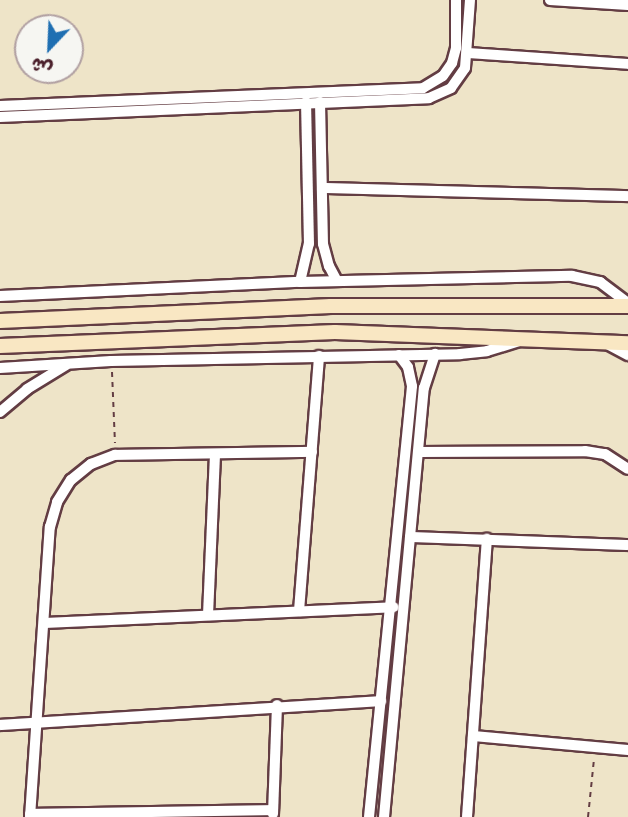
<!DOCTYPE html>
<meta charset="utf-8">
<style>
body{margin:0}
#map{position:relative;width:628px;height:817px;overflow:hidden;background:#eee4c8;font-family:Caveat,"Playpen Sans Arabic",sans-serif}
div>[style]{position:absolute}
.path>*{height:2px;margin-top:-1px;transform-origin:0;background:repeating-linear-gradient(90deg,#633d43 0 5px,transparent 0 10px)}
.roads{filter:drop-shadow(2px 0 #633d43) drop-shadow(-2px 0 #633d43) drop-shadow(0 2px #633d43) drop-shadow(0 -2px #633d43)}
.street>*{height:10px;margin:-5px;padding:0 5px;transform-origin:5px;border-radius:5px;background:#fff}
.secondary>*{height:14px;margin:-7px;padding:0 7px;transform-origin:7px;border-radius:7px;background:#f9e7c3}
span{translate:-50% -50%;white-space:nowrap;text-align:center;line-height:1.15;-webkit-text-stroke:5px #f6f6f2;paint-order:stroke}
.north{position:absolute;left:14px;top:14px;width:70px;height:70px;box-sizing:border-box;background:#f6f6f2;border:2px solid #b1a0a2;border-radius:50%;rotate:203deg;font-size:19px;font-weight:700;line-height:28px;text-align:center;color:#4a1f2b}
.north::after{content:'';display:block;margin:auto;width:24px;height:32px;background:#1f6fb2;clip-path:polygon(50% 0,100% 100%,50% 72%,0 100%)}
</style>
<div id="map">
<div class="path">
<div style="left:112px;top:372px;width:71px;rotate:87.6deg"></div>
<div style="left:588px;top:817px;width:58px;rotate:-84.1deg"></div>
</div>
<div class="roads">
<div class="street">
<div style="left:550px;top:0;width:78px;rotate:3.7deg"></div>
<div style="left:468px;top:53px;width:160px;rotate:3.9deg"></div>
<div style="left:320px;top:102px;width:142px;rotate:88.8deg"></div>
<div style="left:323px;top:244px;width:23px;rotate:75deg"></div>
<div style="left:329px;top:266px;width:17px;rotate:62deg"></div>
<div style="left:0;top:106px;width:423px;rotate:-2.4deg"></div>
<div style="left:423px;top:88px;width:23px;rotate:-31deg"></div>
<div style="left:443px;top:76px;width:16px;rotate:-55deg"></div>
<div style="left:452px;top:63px;width:16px;rotate:-75deg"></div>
<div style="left:456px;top:48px;width:48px;rotate:-90deg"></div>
<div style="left:0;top:117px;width:429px;rotate:-2.5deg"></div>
<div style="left:429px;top:98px;width:24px;rotate:-24deg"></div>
<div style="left:451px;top:88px;width:24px;rotate:-55deg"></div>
<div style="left:465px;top:68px;width:68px;rotate:-85.8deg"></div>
<div style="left:322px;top:188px;width:306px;rotate:1.5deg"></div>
<div style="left:300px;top:282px;width:39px;rotate:-77deg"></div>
<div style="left:309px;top:244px;width:142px;rotate:-91.2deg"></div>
<div style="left:0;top:296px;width:300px;rotate:-2.7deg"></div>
<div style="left:300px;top:282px;width:272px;rotate:-1.3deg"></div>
<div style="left:572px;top:276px;width:29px;rotate:12deg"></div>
<div style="left:600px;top:282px;width:35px;rotate:37deg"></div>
<div style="left:607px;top:344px;width:24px;rotate:28deg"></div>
<div style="left:0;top:368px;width:111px;rotate:-3.6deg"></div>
<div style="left:111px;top:361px;width:349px;rotate:-1.1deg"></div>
<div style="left:460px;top:354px;width:27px;rotate:-6deg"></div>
<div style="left:487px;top:351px;width:34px;rotate:-17deg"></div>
<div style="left:0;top:412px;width:35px;rotate:-40deg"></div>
<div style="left:27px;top:389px;width:46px;rotate:-31.6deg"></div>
<div style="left:418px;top:452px;width:167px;rotate:-0.3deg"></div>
<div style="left:585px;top:451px;width:20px;rotate:9deg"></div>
<div style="left:605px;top:454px;width:27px;rotate:33deg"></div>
<div style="left:410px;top:537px;width:218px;rotate:2.1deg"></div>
<div style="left:299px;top:611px;width:256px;rotate:-85.5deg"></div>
<div style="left:208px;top:615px;width:161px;rotate:-87.5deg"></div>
<div style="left:44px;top:623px;width:350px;rotate:-2.6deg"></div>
<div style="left:0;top:725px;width:382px;rotate:-3.6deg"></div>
<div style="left:473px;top:736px;width:156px;rotate:5.2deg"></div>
<div style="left:30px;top:814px;width:243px;rotate:-0.9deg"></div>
<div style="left:273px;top:814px;width:109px;rotate:-87.9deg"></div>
<div style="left:30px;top:817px;width:291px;rotate:-86.1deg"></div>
<div style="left:50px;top:527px;width:26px;rotate:-74deg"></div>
<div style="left:57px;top:502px;width:26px;rotate:-58deg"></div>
<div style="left:71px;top:480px;width:26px;rotate:-39deg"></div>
<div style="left:91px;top:464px;width:26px;rotate:-21deg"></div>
<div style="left:115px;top:455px;width:197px;rotate:-0.9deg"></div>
<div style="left:369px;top:817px;width:433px;rotate:-84.3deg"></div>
<div style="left:412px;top:386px;width:19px;rotate:-102deg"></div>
<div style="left:408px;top:367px;width:15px;rotate:-127deg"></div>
<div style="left:384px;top:817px;width:431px;rotate:-84.7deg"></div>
<div style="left:424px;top:388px;width:36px;rotate:-72deg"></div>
<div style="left:467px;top:817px;width:279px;rotate:-85.9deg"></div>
</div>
<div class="secondary">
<div style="left:0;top:321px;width:331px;rotate:-2.6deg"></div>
<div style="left:331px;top:306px;width:297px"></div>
<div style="left:0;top:346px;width:335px;rotate:-2.4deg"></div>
<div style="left:335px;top:332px;width:293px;rotate:2.2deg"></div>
</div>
</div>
<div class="north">ش</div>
</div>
